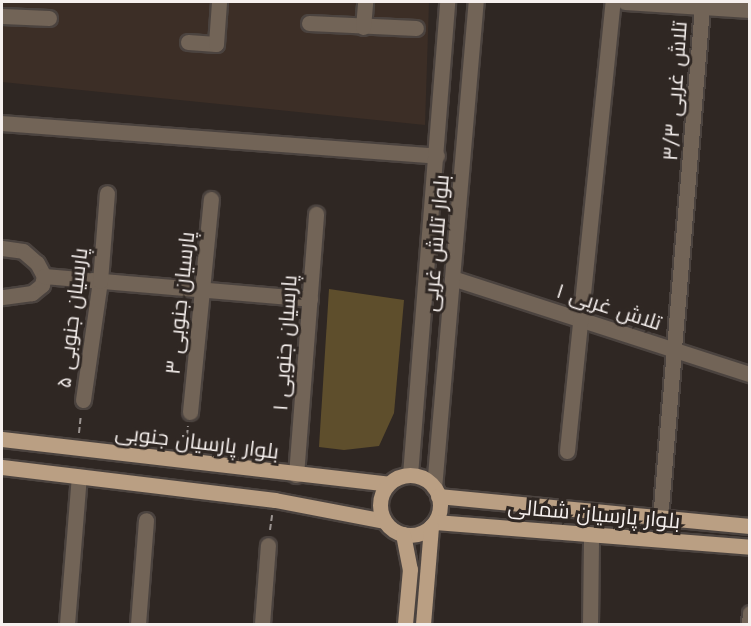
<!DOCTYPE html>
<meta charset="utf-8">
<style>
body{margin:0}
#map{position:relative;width:751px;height:626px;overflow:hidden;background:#2f2723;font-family:"Work Sans",Cairo,sans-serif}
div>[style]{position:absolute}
.built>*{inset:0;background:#3c2e26}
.green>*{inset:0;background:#5e4e2c}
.path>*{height:2px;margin-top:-1px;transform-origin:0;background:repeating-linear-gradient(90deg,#9c9592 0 6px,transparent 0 9px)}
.roads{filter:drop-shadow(2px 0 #4b433f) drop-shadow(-2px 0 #4b433f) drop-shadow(0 2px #4b433f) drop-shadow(0 -2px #4b433f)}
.minor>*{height:15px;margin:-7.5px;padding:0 7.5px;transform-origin:7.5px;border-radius:7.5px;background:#726457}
.major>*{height:15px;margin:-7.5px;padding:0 7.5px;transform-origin:7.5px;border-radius:7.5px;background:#ba9f83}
.major>.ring{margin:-7.5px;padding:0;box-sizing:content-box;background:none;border:15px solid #ba9f83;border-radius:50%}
span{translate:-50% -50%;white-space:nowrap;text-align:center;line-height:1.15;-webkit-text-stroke:6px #2f2723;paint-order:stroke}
.street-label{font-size:21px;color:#f6f0ee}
.frame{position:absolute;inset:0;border:3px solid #f6f0ee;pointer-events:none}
</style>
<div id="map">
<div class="built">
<div style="clip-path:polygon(2px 2px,429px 2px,425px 125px,2px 82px)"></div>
</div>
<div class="green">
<div style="clip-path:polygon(329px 289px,404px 300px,394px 413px,379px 446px,344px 450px,319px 447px)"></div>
</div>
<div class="path">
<div style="left:79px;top:433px;width:18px;rotate:-84deg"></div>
<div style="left:186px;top:445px;width:19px;rotate:-84deg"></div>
<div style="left:270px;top:530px;width:15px;rotate:-82deg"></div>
</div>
<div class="roads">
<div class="minor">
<div style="left:625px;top:2px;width:125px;rotate:3.7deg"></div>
<div style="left:2px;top:16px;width:47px;rotate:2.4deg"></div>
<div style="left:309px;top:23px;width:107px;rotate:2.7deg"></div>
<div style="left:363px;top:27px;width:25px;rotate:-85deg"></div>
<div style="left:188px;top:42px;width:28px;rotate:4deg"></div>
<div style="left:216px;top:44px;width:42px;rotate:-85.9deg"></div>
<div style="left:2px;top:123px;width:436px;rotate:4.3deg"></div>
<div style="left:2px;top:248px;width:21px;rotate:8deg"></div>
<div style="left:23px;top:251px;width:18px;rotate:41deg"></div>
<div style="left:37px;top:263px;width:15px;rotate:62deg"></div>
<div style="left:44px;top:276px;width:9px;rotate:103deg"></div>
<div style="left:42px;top:285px;width:13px;rotate:141deg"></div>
<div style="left:32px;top:293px;width:30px;rotate:172deg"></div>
<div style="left:44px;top:276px;width:267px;rotate:4.9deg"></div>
<div style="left:455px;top:279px;width:310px;rotate:17.9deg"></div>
<div style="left:83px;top:400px;width:120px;rotate:-81.9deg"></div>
<div style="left:100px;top:281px;width:88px;rotate:-85.5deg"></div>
<div style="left:190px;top:412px;width:214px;rotate:-84.4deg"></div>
<div style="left:567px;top:451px;width:451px;rotate:-84.2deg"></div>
<div style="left:296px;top:475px;width:262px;rotate:-85.6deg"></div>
<div style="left:410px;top:475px;width:474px;rotate:-85.5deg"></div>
<div style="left:434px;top:488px;width:488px;rotate:-85.1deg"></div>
<div style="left:660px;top:520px;width:515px;rotate:-85.32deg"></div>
<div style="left:67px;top:624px;width:148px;rotate:-85.4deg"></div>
<div style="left:138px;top:624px;width:104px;rotate:-85.6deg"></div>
<div style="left:262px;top:624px;width:79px;rotate:-85.7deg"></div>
<div style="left:590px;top:624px;width:88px;rotate:-89.3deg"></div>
<div style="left:749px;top:624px;width:11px;rotate:-85deg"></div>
</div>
<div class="major">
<div style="left:2px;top:439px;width:389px;rotate:6.6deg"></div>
<div style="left:2px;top:467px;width:275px;rotate:6.9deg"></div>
<div style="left:275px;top:500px;width:111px;rotate:10.9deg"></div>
<div class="ring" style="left:380px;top:475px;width:45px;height:45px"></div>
<div style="left:438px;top:496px;width:313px;rotate:5.5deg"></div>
<div style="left:435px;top:522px;width:316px;rotate:4.5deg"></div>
<div style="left:403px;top:534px;width:36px;rotate:79deg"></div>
<div style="left:410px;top:569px;width:55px;rotate:95.2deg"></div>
<div style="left:423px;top:624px;width:98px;rotate:-85.3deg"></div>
</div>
</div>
<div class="street-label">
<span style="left:675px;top:91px;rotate:-86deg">۳/۳ تلاش غربی</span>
<span style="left:436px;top:243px;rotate:-85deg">بلوار تلاش غربی</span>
<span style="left:180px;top:303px;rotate:-84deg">۳ پارسیان جنوبی</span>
<span style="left:609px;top:307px;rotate:18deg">۱ تلاش غربی</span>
<span style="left:72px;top:318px;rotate:-83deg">۵ پارسیان جنوبی</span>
<span style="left:285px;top:343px;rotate:-86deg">۱ پارسیان جنوبی</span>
<span style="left:197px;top:442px;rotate:7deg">بلوار پارسیان جنوبی</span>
<span style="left:594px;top:514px;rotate:5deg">بلوار پارسیان شمالی</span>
</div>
<div class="frame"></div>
</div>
